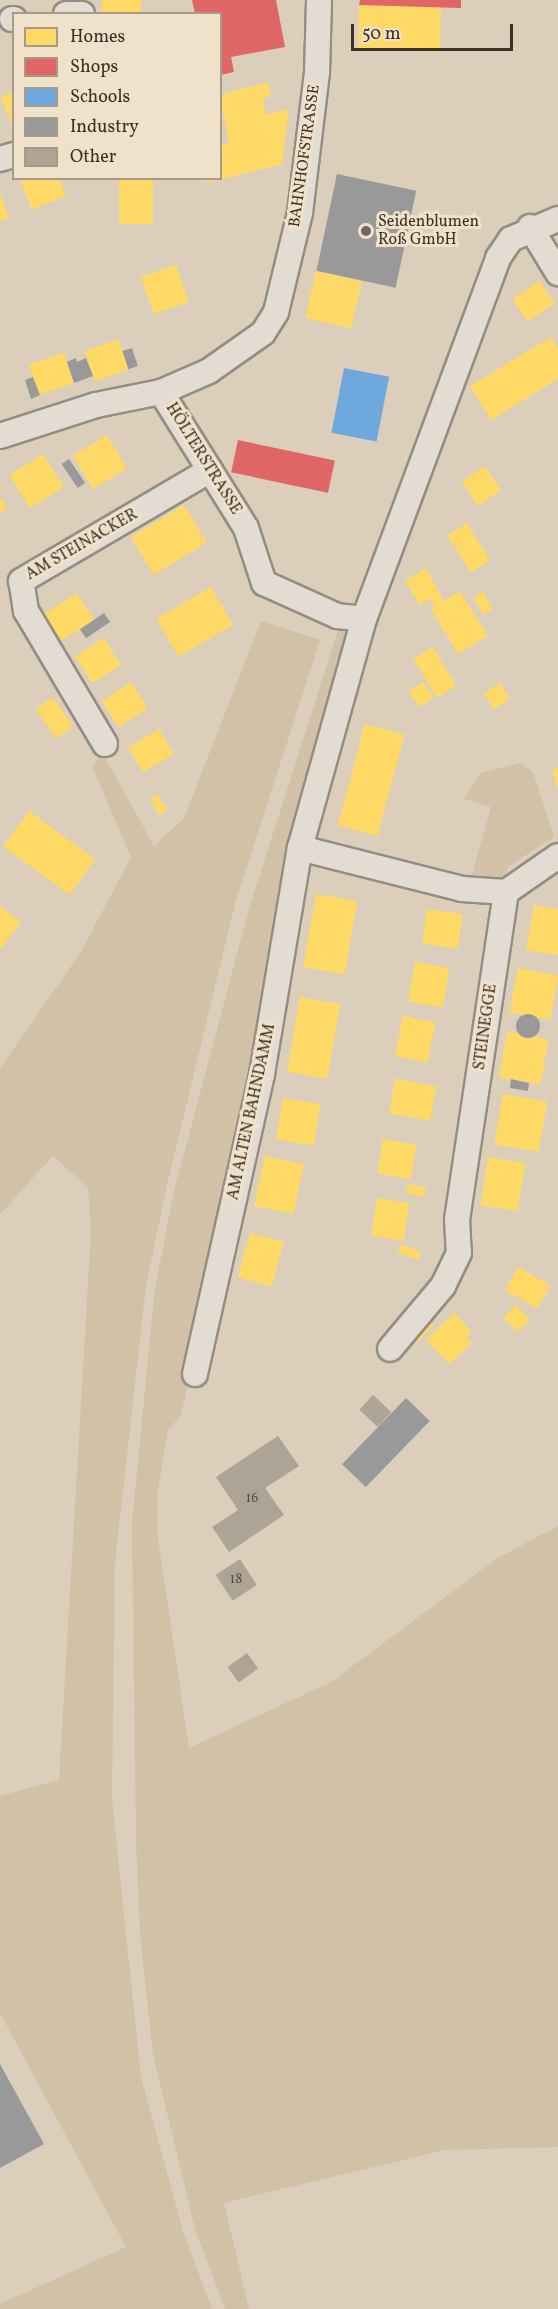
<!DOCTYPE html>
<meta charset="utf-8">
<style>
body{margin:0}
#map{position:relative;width:558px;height:2309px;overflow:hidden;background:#dbceba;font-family:Vollkorn,serif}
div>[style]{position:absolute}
.green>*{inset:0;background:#d2c1a6}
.homes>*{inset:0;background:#ffd966;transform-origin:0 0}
.shops>*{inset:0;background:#e06666;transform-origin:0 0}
.schools>*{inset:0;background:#6fa8dc;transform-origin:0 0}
.industry>*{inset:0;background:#999;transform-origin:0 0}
.round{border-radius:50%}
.building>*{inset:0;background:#ada496;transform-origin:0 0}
.roads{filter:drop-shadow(2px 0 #958d81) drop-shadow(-2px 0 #958d81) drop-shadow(0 2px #958d81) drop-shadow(0 -2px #958d81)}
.minor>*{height:24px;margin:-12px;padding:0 12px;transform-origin:12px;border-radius:12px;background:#e3dcd2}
.dots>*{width:16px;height:16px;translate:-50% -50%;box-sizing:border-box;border:3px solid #f0e1ca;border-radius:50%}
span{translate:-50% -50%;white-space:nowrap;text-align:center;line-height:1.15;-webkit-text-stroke:6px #f0e1ca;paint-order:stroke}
.number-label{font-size:14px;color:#574d42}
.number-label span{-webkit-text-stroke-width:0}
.street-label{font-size:16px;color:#3a3026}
.poi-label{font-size:16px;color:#3a3026}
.left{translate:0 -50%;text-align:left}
.legend{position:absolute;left:12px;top:12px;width:210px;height:168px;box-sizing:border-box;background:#f0e1ca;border:2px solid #a79a88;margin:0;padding:8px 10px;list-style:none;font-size:18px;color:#3a3026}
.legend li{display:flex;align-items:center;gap:12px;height:30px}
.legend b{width:30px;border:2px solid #a79a88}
.scale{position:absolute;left:351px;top:24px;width:162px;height:27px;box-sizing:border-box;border:3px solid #3a3026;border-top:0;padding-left:8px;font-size:18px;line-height:21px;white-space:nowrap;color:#3a3026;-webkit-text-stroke:4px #f0e1ca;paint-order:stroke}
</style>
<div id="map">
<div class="green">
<div style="clip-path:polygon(261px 621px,320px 640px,235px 904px,167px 1185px,146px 1286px,115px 1562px,112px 1799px,141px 2077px,183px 2231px,212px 2309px,0 2309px,0 2304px,126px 2247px,0 2013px,0 1796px,59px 1780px,91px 1232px,88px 1187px,53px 1156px,0 1214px,0 1068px,81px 952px,131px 857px,93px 768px,101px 750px,154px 846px,184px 818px)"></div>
<div style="clip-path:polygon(340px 624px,357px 627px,181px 1415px,168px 1430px,157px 1497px,158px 1538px,189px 1748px,331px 1682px,496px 1559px,558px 1526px,558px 2147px,444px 2150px,224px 2203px,249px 2309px,225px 2309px,195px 2229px,153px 2055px,140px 1934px,136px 1842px,132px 1522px,155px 1288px,174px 1191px,249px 909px)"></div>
<div style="clip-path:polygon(520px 763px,533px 772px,554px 837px,509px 866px,502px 880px,471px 878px,491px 807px,464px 799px,481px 773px)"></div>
</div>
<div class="homes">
<div style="left:102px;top:0;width:39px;height:14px"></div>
<div style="left:359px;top:5px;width:82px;height:45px;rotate:1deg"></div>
<div style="clip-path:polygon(268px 82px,271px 96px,263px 99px,266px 115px,289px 109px,282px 164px,207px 183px,205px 178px,220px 178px,220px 146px,229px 143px,220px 95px)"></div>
<div style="clip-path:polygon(14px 92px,14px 128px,13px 128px,1px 97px)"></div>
<div style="clip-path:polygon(59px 178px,66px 196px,32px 210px,20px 179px)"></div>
<div style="left:119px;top:178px;width:34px;height:46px"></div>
<div style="clip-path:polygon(0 194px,9px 218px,0 222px)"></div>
<div style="left:176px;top:265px;width:39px;height:37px;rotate:71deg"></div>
<div style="left:316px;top:271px;width:47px;height:48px;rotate:13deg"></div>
<div style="left:540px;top:281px;width:27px;height:33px;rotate:57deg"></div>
<div style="clip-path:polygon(551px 337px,558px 348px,558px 379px,491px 420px,470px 386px)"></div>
<div style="left:118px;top:339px;width:32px;height:36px;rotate:70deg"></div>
<div style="left:64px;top:353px;width:32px;height:37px;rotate:72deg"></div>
<div style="left:107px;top:435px;width:39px;height:40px;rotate:59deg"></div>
<div style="left:43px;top:454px;width:39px;height:40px;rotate:58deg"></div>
<div style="left:485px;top:466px;width:29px;height:28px;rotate:56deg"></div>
<div style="clip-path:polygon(0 497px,7px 508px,0 513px)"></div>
<div style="left:184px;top:505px;width:44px;height:62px;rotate:59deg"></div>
<div style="left:467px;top:523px;width:44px;height:23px;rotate:58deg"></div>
<div style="clip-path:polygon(426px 568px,444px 601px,460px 591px,488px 636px,458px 654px,431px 609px,435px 607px,430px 599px,420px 605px,405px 581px)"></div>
<div style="left:211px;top:587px;width:44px;height:63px;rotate:60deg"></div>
<div style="left:483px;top:592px;width:20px;height:11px;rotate:60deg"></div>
<div style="left:77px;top:593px;width:32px;height:39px;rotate:58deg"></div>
<div style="left:104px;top:638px;width:32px;height:34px;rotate:58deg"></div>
<div style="left:433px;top:647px;width:45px;height:23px;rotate:59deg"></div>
<div style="left:131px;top:682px;width:31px;height:35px;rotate:57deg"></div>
<div style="left:423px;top:682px;width:19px;height:17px;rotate:58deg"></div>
<div style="left:500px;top:683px;width:19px;height:19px;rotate:58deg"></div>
<div style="left:53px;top:697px;width:36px;height:21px;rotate:56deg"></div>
<div style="left:365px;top:724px;width:41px;height:105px;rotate:15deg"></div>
<div style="left:159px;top:729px;width:29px;height:36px;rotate:59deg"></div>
<div style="clip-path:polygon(558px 768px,558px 787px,557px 787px,552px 770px)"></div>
<div style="clip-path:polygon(157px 795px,167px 810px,159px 815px,150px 799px)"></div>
<div style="left:29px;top:811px;width:82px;height:44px;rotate:36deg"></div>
<div style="left:316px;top:894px;width:42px;height:74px;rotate:10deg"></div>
<div style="clip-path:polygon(534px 905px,558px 909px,558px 955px,526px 950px)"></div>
<div style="clip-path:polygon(0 906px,21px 922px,0 950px)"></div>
<div style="left:427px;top:909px;width:36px;height:35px;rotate:8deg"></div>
<div style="left:415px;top:962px;width:35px;height:40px;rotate:10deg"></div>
<div style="left:518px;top:968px;width:41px;height:45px;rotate:11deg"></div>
<div style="left:300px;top:997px;width:41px;height:76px;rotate:10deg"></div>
<div style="left:403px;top:1016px;width:33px;height:41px;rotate:11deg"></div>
<div style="left:507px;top:1032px;width:42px;height:46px;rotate:10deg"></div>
<div style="left:395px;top:1079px;width:42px;height:35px;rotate:10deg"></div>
<div style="left:503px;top:1094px;width:45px;height:51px;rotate:10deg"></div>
<div style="left:283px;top:1098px;width:38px;height:42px;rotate:9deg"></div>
<div style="left:383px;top:1139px;width:34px;height:35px;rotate:10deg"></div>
<div style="left:265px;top:1156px;width:40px;height:51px;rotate:12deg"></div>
<div style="left:488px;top:1157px;width:38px;height:49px;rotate:9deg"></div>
<div style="left:408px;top:1184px;width:19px;height:9px;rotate:12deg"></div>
<div style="left:377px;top:1198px;width:33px;height:38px;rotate:9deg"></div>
<div style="left:250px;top:1233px;width:35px;height:46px;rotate:15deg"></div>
<div style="left:401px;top:1244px;width:22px;height:9px;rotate:21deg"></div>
<div style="left:518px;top:1267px;width:37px;height:27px;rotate:29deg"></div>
<div style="left:516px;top:1305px;width:20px;height:18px;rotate:45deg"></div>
<div style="clip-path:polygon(454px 1313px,472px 1332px,466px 1338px,472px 1343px,450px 1364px,426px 1340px)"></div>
<div style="left:426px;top:1318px;width:11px;height:25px;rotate:45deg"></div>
</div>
<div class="shops">
<div style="clip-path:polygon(192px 0,276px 0,285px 47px,231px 57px,234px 72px,220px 75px,220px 14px,195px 14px)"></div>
<div style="clip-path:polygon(360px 0,461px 0,461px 8px,359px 5px)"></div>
<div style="left:238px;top:440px;width:99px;height:33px;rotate:12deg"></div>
</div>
<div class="schools">
<div style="left:344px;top:368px;width:46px;height:66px;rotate:11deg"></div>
</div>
<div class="industry">
<div style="left:337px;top:174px;width:81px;height:99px;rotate:12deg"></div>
<div style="left:132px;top:348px;width:19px;height:10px;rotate:72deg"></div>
<div style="clip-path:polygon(76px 358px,77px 362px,86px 358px,93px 376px,74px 383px,67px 362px)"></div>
<div style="clip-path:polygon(33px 377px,40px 395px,31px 399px,25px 380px)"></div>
<div style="left:69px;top:459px;width:29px;height:9px;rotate:56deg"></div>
<div style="left:104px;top:613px;width:11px;height:29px;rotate:56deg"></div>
<div class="round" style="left:516px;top:1014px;width:24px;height:24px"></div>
<div style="clip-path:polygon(511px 1079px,529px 1083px,528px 1091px,510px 1088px)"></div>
<div style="left:406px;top:1398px;width:33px;height:92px;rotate:44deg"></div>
<div style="clip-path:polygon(0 2064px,44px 2144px,0 2168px)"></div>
</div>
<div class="building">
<div style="left:373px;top:1395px;width:25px;height:20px;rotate:43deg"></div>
<div style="clip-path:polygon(278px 1436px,299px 1466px,265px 1488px,284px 1515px,229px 1552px,212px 1527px,238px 1510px,216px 1477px)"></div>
<div style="left:240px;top:1559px;width:31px;height:29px;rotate:57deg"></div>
<div style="left:247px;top:1653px;width:19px;height:24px;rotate:54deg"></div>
</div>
<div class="roads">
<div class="minor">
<div style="left:66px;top:14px;width:16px"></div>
<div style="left:12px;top:19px;width:2px"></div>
<div style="left:0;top:159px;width:15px;rotate:-16deg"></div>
<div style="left:530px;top:227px;width:54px;rotate:58.7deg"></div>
<div style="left:161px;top:392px;width:160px;rotate:58deg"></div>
<div style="left:246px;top:528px;width:58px;rotate:71.9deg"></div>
<div style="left:264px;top:583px;width:80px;rotate:24.3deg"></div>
<div style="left:337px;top:616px;width:27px;rotate:6deg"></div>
<div style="left:0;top:436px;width:101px;rotate:-17.9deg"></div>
<div style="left:96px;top:405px;width:66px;rotate:-11.3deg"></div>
<div style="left:161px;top:392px;width:52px;rotate:-23.6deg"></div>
<div style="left:209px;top:371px;width:66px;rotate:-35.1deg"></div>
<div style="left:263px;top:333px;width:25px;rotate:-58deg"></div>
<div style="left:276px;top:312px;width:102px;rotate:-76.4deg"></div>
<div style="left:300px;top:213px;width:141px;rotate:-83.1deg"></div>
<div style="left:317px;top:73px;width:73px;rotate:-88.4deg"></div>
<div style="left:105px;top:744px;width:155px;rotate:-120.7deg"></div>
<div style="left:26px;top:611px;width:30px;rotate:-99deg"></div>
<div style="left:21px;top:581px;width:219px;rotate:-30.4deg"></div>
<div style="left:300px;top:848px;width:167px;rotate:14.2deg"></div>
<div style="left:462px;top:889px;width:44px;rotate:3.9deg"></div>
<div style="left:506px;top:892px;width:331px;rotate:98.5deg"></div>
<div style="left:457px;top:1219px;width:34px;rotate:87deg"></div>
<div style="left:459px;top:1253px;width:37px;rotate:116deg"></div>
<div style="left:443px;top:1286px;width:82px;rotate:130.1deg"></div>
<div style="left:506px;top:892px;width:63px;rotate:-34.7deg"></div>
<div style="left:195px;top:1374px;width:307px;rotate:-77.4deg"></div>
<div style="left:262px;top:1074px;width:229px;rotate:-80.5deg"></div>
<div style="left:300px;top:848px;width:238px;rotate:-74.4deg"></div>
<div style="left:364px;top:619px;width:385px;rotate:-69.6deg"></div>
<div style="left:498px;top:258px;width:23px;rotate:-56deg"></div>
<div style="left:511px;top:239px;width:51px;rotate:-23.1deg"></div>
</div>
</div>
<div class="dots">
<div style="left:366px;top:231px;background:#72675a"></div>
</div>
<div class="number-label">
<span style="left:252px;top:1499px">16</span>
<span style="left:236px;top:1580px">18</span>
</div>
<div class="street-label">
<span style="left:305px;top:156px;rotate:-82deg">BAHNHOFSTRASSE</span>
<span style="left:203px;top:459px;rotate:58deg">HÖLTERSTRASSE</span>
<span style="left:82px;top:545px;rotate:-30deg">AM STEINACKER</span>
<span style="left:486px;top:1027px;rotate:-82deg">STEINEGGE</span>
<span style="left:252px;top:1112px;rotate:-78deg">AM ALTEN BAHNDAMM</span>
</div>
<div class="poi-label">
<span class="left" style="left:378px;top:231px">Seidenblumen<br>Roß GmbH</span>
</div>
<ul class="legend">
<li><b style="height:16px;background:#ffd966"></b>Homes</li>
<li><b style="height:16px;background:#e06666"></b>Shops</li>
<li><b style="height:16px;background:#6fa8dc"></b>Schools</li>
<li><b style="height:16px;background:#999"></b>Industry</li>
<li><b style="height:16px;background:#ada496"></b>Other</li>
</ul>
<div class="scale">50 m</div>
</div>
